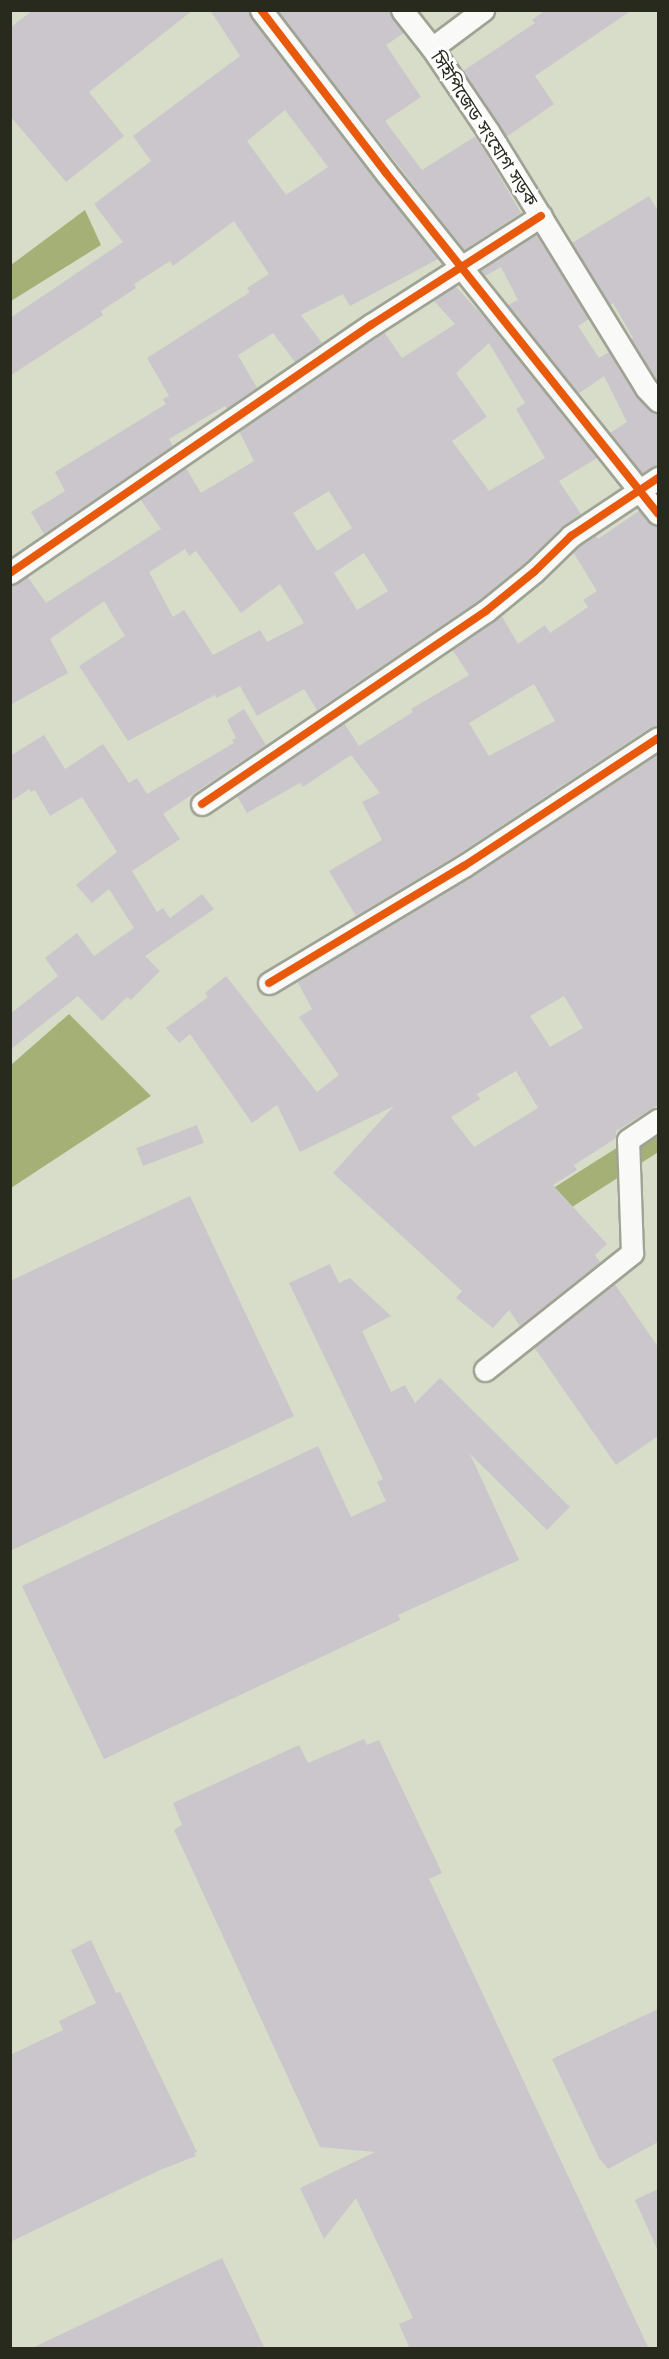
<!DOCTYPE html>
<meta charset="utf-8">
<style>
body{margin:0}
#map{position:relative;width:669px;height:2359px;overflow:hidden;background:#d8ddc9;font-family:Arial,"Noto Sans Bengali",sans-serif}
div>[style]{position:absolute}
.water>*{inset:0;background:#a4b075}
.canal>*{height:26px;margin:-13px;padding:0 13px;transform-origin:13px;border-radius:13px;background:#a4b075}
.building>*{inset:0;background:#cac6cb;transform-origin:0 0}
.roads{filter:drop-shadow(2px 0 #9fa394) drop-shadow(-2px 0 #9fa394) drop-shadow(0 2px #9fa394) drop-shadow(0 -2px #9fa394)}
.street>*{height:21px;margin:-10.5px;padding:0 10.5px;transform-origin:10.5px;border-radius:10.5px;background:#f9faf7}
.cycleway>*{height:8px;margin:-4px;padding:0 4px;transform-origin:4px;border-radius:4px;background:#e8590c}
span{translate:-50% -50%;white-space:nowrap;text-align:center;line-height:1.15;-webkit-text-stroke:6px #fff;paint-order:stroke}
.street-label{font-size:18px;color:#272a1c}
.frame{position:absolute;inset:0;border:12px solid #272a1c;pointer-events:none}
</style>
<div id="map">
<div class="water">
<div style="clip-path:polygon(85px 210px,101px 245px,11px 301px,11px 265px)"></div>
<div style="clip-path:polygon(69px 1014px,151px 1096px,11px 1188px,11px 1065px)"></div>
</div>
<div class="canal">
<div style="left:543px;top:1210px;width:136px;rotate:-32.4deg"></div>
</div>
<div class="building">
<div style="clip-path:polygon(33px 10px,193px 10px,89px 92px,124px 136px,66px 182px,10px 116px,10px 28px)"></div>
<div style="clip-path:polygon(evenodd,210px 10px,248px 10px,251px 18px,438px 259px,350px 306px,343px 294px,301px 315px,322px 343px,295px 362px,273px 333px,238px 355px,257px 388px,227px 409px,225px 406px,169px 439px,173px 446px,44px 534px,31px 512px,65px 491px,55px 472px,166px 404px,163px 399px,169px 396px,147px 358px,250px 292px,247px 288px,269px 274px,234px 221px,173px 266px,170px 261px,134px 284px,136px 288px,101px 311px,103px 315px,10px 376px,10px 318px,123px 242px,94px 204px,151px 161px,133px 136px,240px 56px,210px 10px,285px 110px,328px 167px,286px 195px,247px 141px,285px 110px)"></div>
<div style="clip-path:polygon(277px 10px,389px 10px,404px 33px,386px 45px,421px 97px,385px 121px,422px 170px,476px 136px,521px 213px,464px 250px)"></div>
<div style="clip-path:polygon(546px 10px,632px 10px,535px 76px,554px 104px,506px 137px,463px 71px,535px 23px,532px 20px)"></div>
<div style="clip-path:polygon(649px 196px,658px 211px,658px 383px,631px 339px,633px 338px,613px 303px,610px 305px,572px 243px)"></div>
<div style="clip-path:polygon(536px 234px,589px 319px,578px 326px,599px 358px,609px 352px,636px 396px,649px 410px,658px 413px,658px 465px,642px 473px,610px 433px,627px 422px,604px 376px,578px 394px,508px 305px,518px 300px,501px 267px,485px 276px,480px 270px)"></div>
<div style="clip-path:polygon(evenodd,455px 286px,485px 318px,597px 458px,559px 481px,581px 514px,562px 527px,526px 562px,478px 601px,317px 710px,304px 689px,257px 716px,240px 686px,216px 698px,215px 695px,128px 741px,79px 666px,125px 636px,104px 601px,50px 639px,68px 673px,10px 705px,10px 586px,27px 576px,46px 603px,161px 529px,140px 499px,186px 468px,201px 493px,254px 461px,239px 431px,384px 332px,402px 358px,455px 324px,433px 300px,455px 286px,489px 343px,525px 403px,516px 409px,545px 458px,489px 491px,452px 441px,487px 417px,456px 373px,489px 343px,455px 286px,329px 491px,352px 528px,317px 551px,293px 513px,329px 491px,455px 286px,185px 549px,189px 556px,196px 551px,241px 613px,280px 584px,304px 623px,267px 642px,260px 630px,213px 655px,184px 610px,173px 617px,149px 572px,185px 549px,455px 286px,364px 553px,388px 591px,357px 610px,334px 573px,364px 553px)"></div>
<div style="clip-path:polygon(evenodd,639px 511px,648px 522px,658px 527px,658px 725px,651px 727px,457px 855px,356px 916px,329px 871px,382px 840px,362px 802px,380px 793px,351px 755px,303px 787px,300px 783px,247px 813px,237px 796px,344px 723px,359px 746px,413px 712px,411px 709px,469px 675px,452px 649px,501px 615px,518px 644px,545px 625px,550px 633px,588px 607px,583px 600px,597px 591px,573px 552px,595px 535px,598px 539px,639px 511px,534px 684px,555px 721px,489px 756px,469px 723px,534px 684px)"></div>
<div style="clip-path:polygon(244px 709px,266px 745px,163px 814px,180px 839px,132px 871px,157px 912px,163px 908px,170px 918px,202px 894px,214px 909px,145px 956px,160px 971px,131px 1000px,127px 997px,102px 1021px,78px 996px,10px 1050px,10px 1014px,58px 976px,45px 958px,77px 933px,94px 956px,134px 928px,109px 889px,92px 903px,76px 885px,117px 852px,82px 797px,50px 816px,35px 790px,31px 792px,29px 789px,10px 802px,10px 756px,44px 735px,65px 769px,103px 744px,129px 783px,137px 778px,147px 794px,234px 743px,232px 740px,236px 738px,227px 720px)"></div>
<div style="clip-path:polygon(evenodd,658px 753px,658px 1105px,616px 1131px,616px 1138px,574px 1165px,577px 1170px,553px 1185px,607px 1244px,595px 1255px,600px 1262px,520px 1326px,509px 1310px,493px 1328px,456px 1298px,462px 1291px,333px 1173px,394px 1106px,300px 1152px,277px 1105px,252px 1123px,190px 1034px,179px 1043px,166px 1028px,208px 997px,205px 993px,226px 976px,317px 1092px,339px 1075px,299px 1017px,312px 1009px,297px 981px,471px 877px,658px 753px,564px 996px,583px 1028px,550px 1047px,530px 1016px,564px 996px,658px 753px,516px 1071px,538px 1108px,474px 1147px,451px 1117px,480px 1099px,477px 1094px,516px 1071px)"></div>
<div style="left:197px;top:1125px;width:19px;height:65px;rotate:69deg"></div>
<div style="clip-path:polygon(190px 1196px,294px 1416px,10px 1551px,10px 1281px)"></div>
<div style="clip-path:polygon(330px 1264px,339px 1283px,350px 1278px,391px 1316px,362px 1331px,391px 1392px,405px 1385px,415px 1403px,440px 1378px,570px 1507px,547px 1530px,470px 1454px,519px 1560px,398px 1615px,400px 1620px,104px 1759px,22px 1586px,318px 1446px,351px 1517px,386px 1501px,377px 1482px,383px 1479px,289px 1283px)"></div>
<div style="clip-path:polygon(614px 1283px,658px 1347px,658px 1436px,616px 1465px,534px 1347px)"></div>
<div style="clip-path:polygon(364px 1739px,367px 1745px,379px 1740px,442px 1873px,429px 1879px,649px 2349px,410px 2349px,399px 2324px,413px 2318px,356px 2198px,324px 2239px,300px 2188px,375px 2152px,320px 2147px,174px 1830px,182px 1825px,173px 1803px,299px 1745px,308px 1763px)"></div>
<div style="clip-path:polygon(91px 1940px,116px 1993px,120px 1992px,197px 2152px,194px 2153px,196px 2156px,160px 2170px,10px 2242px,10px 2055px,63px 2030px,59px 2021px,96px 2003px,71px 1950px)"></div>
<div style="clip-path:polygon(658px 2009px,658px 2142px,608px 2169px,599px 2158px,552px 2059px)"></div>
<div style="clip-path:polygon(658px 2189px,658px 2251px,635px 2200px)"></div>
<div style="clip-path:polygon(222px 2258px,265px 2349px,30px 2349px)"></div>
</div>
<div class="roads">
<div class="street">
<div style="left:261px;top:10px;width:205px;rotate:52.5deg"></div>
<div style="left:386px;top:173px;width:436px;rotate:51.4deg"></div>
<div style="left:402px;top:10px;width:48px;rotate:51.7deg"></div>
<div style="left:432px;top:48px;width:100px;rotate:56deg"></div>
<div style="left:488px;top:131px;width:302px;rotate:58.4deg"></div>
<div style="left:646px;top:388px;width:18px;rotate:47deg"></div>
<div style="left:432px;top:48px;width:64px;rotate:-36.7deg"></div>
<div style="left:10px;top:573px;width:438px;rotate:-34.5deg"></div>
<div style="left:371px;top:325px;width:202px;rotate:-32.7deg"></div>
<div style="left:202px;top:804px;width:343px;rotate:-34.2deg"></div>
<div style="left:486px;top:611px;width:62px;rotate:-39.1deg"></div>
<div style="left:534px;top:572px;width:52px;rotate:-44.2deg"></div>
<div style="left:571px;top:536px;width:105px;rotate:-33.7deg"></div>
<div style="left:269px;top:983px;width:227px;rotate:-31deg"></div>
<div style="left:464px;top:866px;width:232px;rotate:-33.4deg"></div>
<div style="left:485px;top:1370px;width:188px;rotate:-38.5deg"></div>
<div style="left:632px;top:1253px;width:113px;rotate:-92deg"></div>
<div style="left:628px;top:1140px;width:36px;rotate:-34deg"></div>
</div>
</div>
<div class="cycleway">
<div style="left:261px;top:10px;width:205px;rotate:52.5deg"></div>
<div style="left:386px;top:173px;width:436px;rotate:51.4deg"></div>
<div style="left:10px;top:573px;width:438px;rotate:-34.5deg"></div>
<div style="left:371px;top:325px;width:202px;rotate:-32.7deg"></div>
<div style="left:202px;top:804px;width:343px;rotate:-34.2deg"></div>
<div style="left:486px;top:611px;width:62px;rotate:-39.1deg"></div>
<div style="left:534px;top:572px;width:52px;rotate:-44.2deg"></div>
<div style="left:571px;top:536px;width:105px;rotate:-33.7deg"></div>
<div style="left:269px;top:983px;width:227px;rotate:-31deg"></div>
<div style="left:464px;top:866px;width:232px;rotate:-33.4deg"></div>
</div>
<div class="street-label">
<span style="left:484px;top:129px;rotate:57deg">সিইপিজেড সংযোগ সড়ক</span>
</div>
<div class="frame"></div>
</div>
